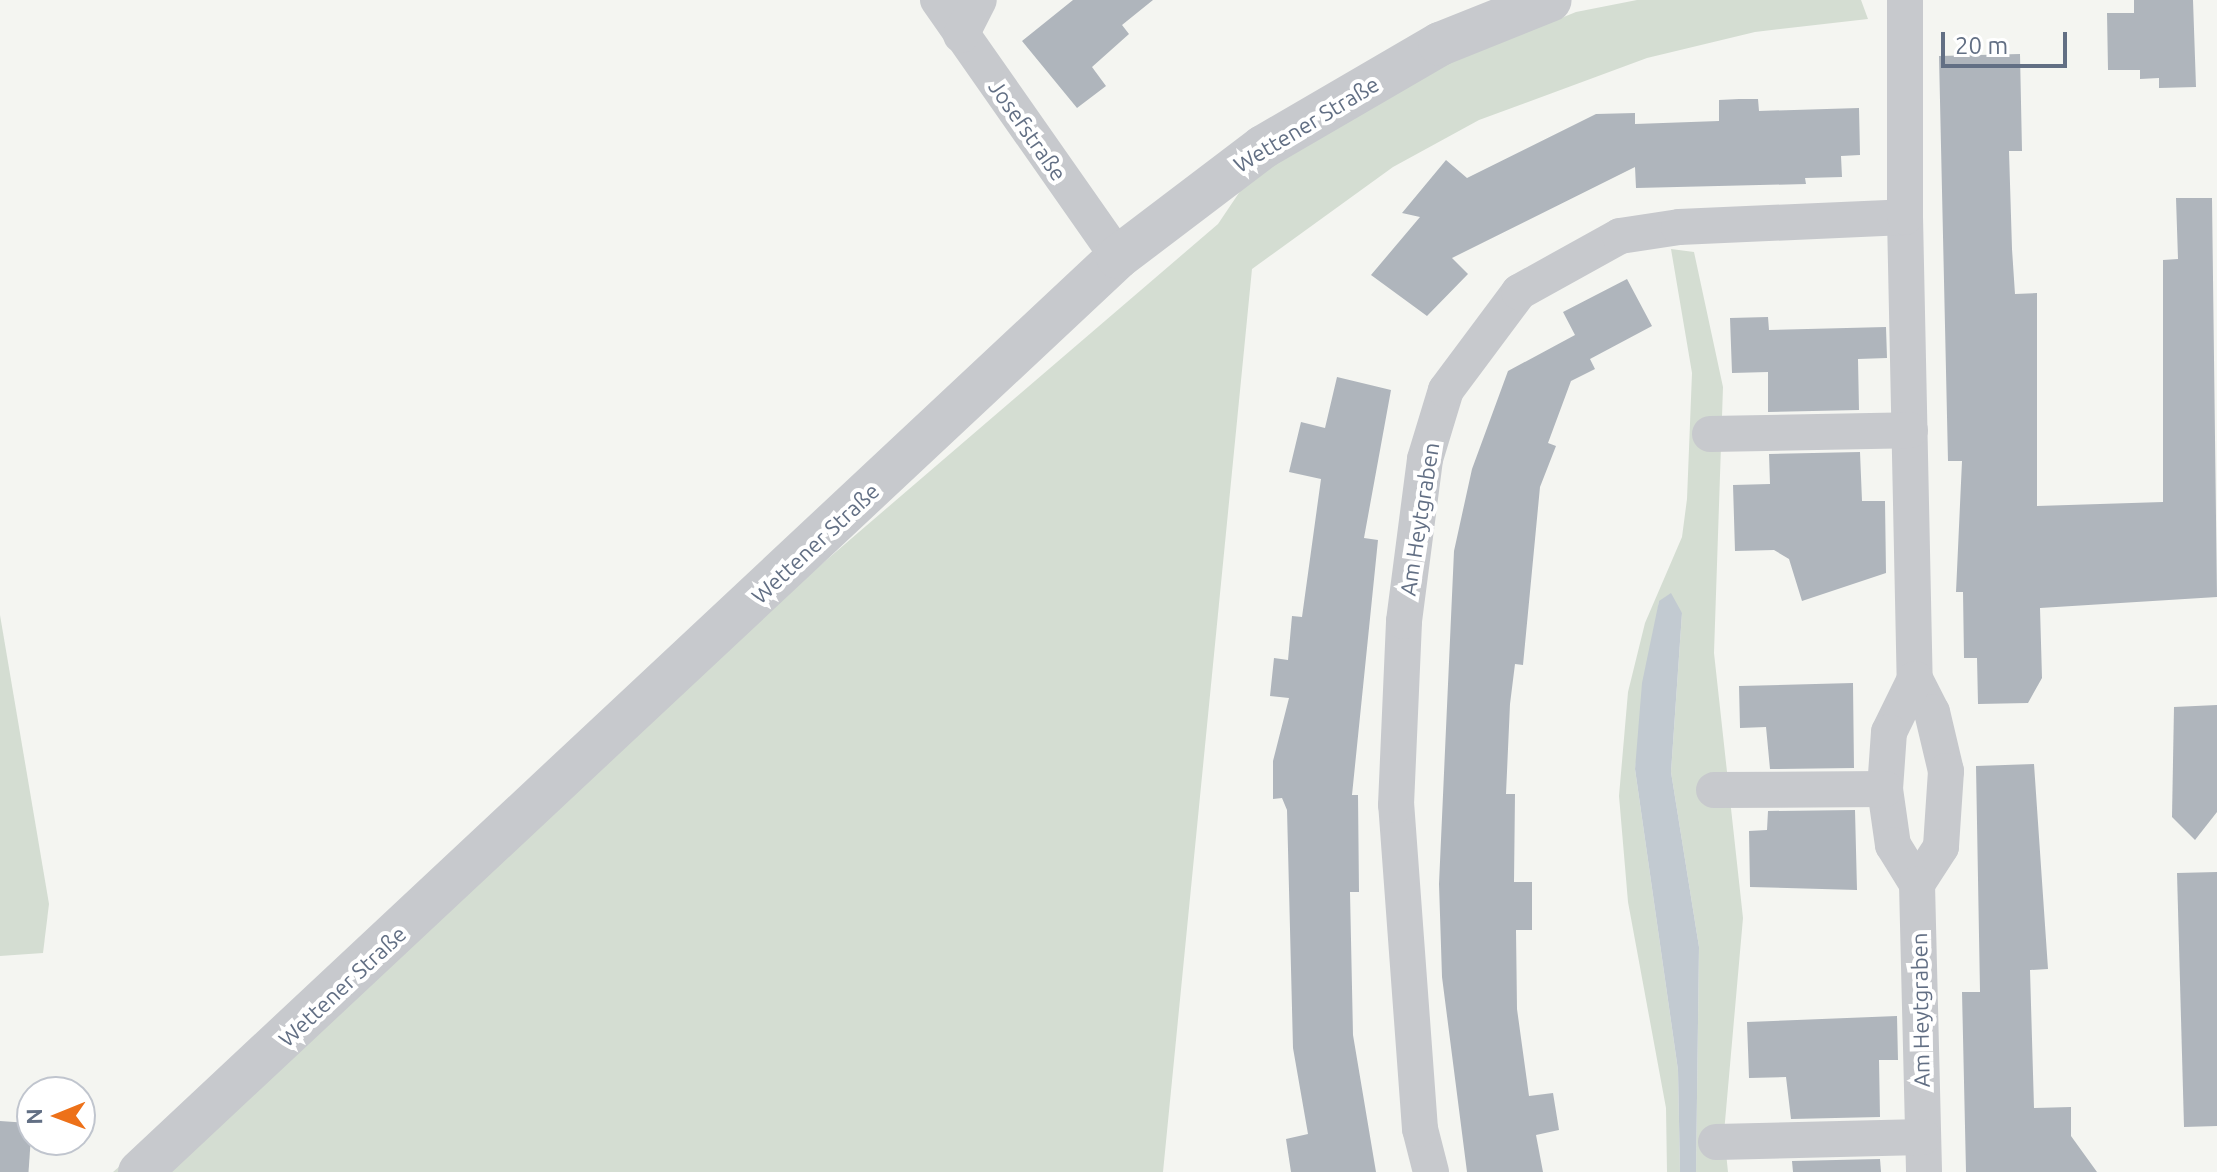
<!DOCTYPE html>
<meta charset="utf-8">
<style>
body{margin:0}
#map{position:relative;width:2217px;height:1172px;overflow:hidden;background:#f4f5f1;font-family:Ubuntu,sans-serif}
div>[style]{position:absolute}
.green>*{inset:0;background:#d4ddd2}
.water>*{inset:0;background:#c2cad1}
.building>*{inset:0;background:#afb5bc;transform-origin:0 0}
.minor>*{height:36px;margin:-18px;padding:0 18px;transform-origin:18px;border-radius:18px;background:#c7c9cd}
.tertiary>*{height:44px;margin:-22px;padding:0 22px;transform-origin:22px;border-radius:22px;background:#c7c9cd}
span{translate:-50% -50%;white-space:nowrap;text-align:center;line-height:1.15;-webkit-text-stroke:8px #fff;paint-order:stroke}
.street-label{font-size:22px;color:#626f84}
.north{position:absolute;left:16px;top:1076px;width:80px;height:80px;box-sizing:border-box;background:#fff;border:2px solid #c0c5ce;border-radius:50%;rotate:269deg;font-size:22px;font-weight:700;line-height:32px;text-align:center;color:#626f84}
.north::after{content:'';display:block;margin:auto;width:28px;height:36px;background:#ed7119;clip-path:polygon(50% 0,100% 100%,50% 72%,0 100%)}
.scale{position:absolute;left:1941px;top:32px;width:126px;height:36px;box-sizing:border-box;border:4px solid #626f84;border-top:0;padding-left:10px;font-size:24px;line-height:28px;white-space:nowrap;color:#626f84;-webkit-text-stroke:6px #fff;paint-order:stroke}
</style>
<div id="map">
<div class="green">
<div style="clip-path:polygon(1637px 0,1861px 0,1868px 19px,1755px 32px,1647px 58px,1479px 120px,1393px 167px,1252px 269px,1163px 1172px,113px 1172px,1218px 224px,1253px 172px,1440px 67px,1576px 12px)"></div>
<div style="clip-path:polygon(1671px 249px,1694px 252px,1723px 387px,1714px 653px,1743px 918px,1724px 1133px,1728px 1172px,1696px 1172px,1699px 947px,1671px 772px,1682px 613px,1659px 601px,1635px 769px,1678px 1070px,1680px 1172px,1667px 1172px,1666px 1108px,1628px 902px,1619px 796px,1628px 692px,1645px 623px,1682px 537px,1687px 499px,1692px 373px)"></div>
<div style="clip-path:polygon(0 615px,49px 904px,43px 953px,0 956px)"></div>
</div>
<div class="water">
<div style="clip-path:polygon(1671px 593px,1682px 613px,1671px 772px,1699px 947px,1696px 1172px,1680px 1172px,1678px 1070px,1635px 769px,1642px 683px,1659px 601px)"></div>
</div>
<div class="building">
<div style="clip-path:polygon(1073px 0,1153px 0,1122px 25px,1129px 34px,1092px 67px,1106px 86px,1077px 108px,1022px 41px)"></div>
<div style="clip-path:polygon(2134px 0,2193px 0,2196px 87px,2159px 88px,2159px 78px,2140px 79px,2140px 70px,2108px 70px,2107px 13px,2134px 13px)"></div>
<div style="clip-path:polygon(2020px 54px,2022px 151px,2009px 151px,2012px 249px,2015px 294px,2037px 293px,2037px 506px,2163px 502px,2163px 260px,2178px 259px,2176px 198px,2212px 198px,2217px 597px,2040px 608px,2042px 678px,2028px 703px,1978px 704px,1977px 658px,1964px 658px,1963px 592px,1956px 592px,1962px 461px,1948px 461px,1939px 56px)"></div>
<div style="clip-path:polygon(1739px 99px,1758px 99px,1759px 111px,1859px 108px,1860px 155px,1841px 156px,1842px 177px,1805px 178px,1806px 184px,1636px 188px,1635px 167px,1452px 258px,1468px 274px,1427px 316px,1371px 275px,1420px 217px,1402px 213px,1446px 160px,1467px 178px,1596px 114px,1635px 113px,1635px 124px,1719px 121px,1719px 100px)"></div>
<div style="clip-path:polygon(1627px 279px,1652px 326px,1590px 359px,1595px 369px,1571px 381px,1548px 443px,1556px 446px,1540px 487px,1523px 665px,1515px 664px,1510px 704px,1506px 794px,1515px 794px,1514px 882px,1532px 882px,1532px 930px,1516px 930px,1517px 1009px,1529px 1096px,1553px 1093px,1559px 1130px,1536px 1135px,1543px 1172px,1467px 1172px,1442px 977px,1439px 884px,1454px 551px,1472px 469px,1508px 371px,1575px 335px,1563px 312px)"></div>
<div style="clip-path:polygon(1768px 317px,1769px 330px,1886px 327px,1887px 358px,1858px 359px,1859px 410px,1768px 412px,1768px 372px,1732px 373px,1730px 318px)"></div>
<div style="clip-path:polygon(1337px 377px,1391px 390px,1364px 538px,1378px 540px,1352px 795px,1358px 795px,1359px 892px,1350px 892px,1353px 1035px,1376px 1172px,1291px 1172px,1286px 1139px,1308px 1134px,1293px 1048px,1287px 810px,1282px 798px,1273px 799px,1273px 761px,1289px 698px,1270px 696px,1274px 658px,1288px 660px,1292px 616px,1302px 617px,1321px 479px,1289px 472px,1301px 422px,1325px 428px)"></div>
<div style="clip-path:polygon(1860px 452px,1862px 501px,1885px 501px,1886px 573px,1802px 601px,1789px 559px,1774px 550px,1735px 551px,1733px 485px,1770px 484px,1769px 454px)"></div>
<div style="clip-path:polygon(1853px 683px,1854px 768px,1770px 769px,1766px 727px,1740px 728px,1739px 686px)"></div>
<div style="clip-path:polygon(2217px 705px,2217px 812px,2195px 840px,2172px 817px,2174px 707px)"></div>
<div style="clip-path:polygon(2034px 764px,2048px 969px,2030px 970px,2034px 1108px,2071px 1107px,2071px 1136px,2097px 1172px,1966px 1172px,1962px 992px,1980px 992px,1976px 766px)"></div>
<div style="clip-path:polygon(1855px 810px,1857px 890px,1750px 887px,1749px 831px,1767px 830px,1768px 811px)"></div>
<div style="clip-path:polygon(2217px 872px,2217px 1126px,2184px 1127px,2177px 873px)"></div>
<div style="clip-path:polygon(1897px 1016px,1898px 1060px,1879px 1060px,1880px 1117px,1791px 1119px,1786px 1077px,1749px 1078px,1747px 1022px)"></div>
<div style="left:0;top:1121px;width:32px;height:51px;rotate:4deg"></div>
<div style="clip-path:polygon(1880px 1159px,1881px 1172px,1793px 1172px,1792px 1161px)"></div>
</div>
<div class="minor">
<div style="left:938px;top:0;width:314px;rotate:55deg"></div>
<div style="left:961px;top:35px;width:39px;rotate:-63deg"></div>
<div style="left:1905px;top:217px;width:462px;rotate:88.8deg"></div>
<div style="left:1915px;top:679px;width:37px;rotate:63deg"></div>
<div style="left:1932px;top:712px;width:61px;rotate:76.7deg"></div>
<div style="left:1946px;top:771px;width:76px;rotate:93.8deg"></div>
<div style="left:1941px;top:847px;width:44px;rotate:123deg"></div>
<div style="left:1710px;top:434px;width:200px;rotate:-1.1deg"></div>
<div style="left:1915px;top:679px;width:59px;rotate:116.1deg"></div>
<div style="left:1889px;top:732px;width:57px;rotate:94deg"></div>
<div style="left:1885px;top:789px;width:57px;rotate:81.9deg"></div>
<div style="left:1893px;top:845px;width:46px;rotate:58.4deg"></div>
<div style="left:1917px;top:884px;width:288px;rotate:88.6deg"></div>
<div style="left:1714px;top:790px;width:171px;rotate:-0.3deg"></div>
<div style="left:1716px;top:1142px;width:207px;rotate:-1.4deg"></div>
<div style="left:1431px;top:1172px;width:44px;rotate:-104.3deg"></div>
<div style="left:1420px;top:1129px;width:325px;rotate:-94.2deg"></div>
<div style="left:1396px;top:805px;width:184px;rotate:-87.5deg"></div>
<div style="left:1404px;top:621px;width:163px;rotate:-82.6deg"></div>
<div style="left:1425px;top:459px;width:72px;rotate:-73.1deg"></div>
<div style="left:1446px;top:390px;width:122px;rotate:-53.3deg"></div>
<div style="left:1519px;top:292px;width:115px;rotate:-29deg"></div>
<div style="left:1620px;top:236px;width:60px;rotate:-8.7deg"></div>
<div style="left:1679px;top:227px;width:226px;rotate:-2.5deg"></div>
<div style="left:1905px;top:217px;width:217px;rotate:-90deg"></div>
</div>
<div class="tertiary">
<div style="left:140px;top:1172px;width:1339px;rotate:-43.09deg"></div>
<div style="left:1118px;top:257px;width:182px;rotate:-37.2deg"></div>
<div style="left:1263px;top:147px;width:205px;rotate:-30.2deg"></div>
<div style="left:1440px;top:44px;width:118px;rotate:-21.8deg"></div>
</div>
<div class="street-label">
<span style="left:1306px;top:124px;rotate:-31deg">Wettener Straße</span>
<span style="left:1028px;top:130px;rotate:55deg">Josefstraße</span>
<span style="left:1419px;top:519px;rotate:-81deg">Am Heytgraben</span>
<span style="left:815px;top:543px;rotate:-43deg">Wettener Straße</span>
<span style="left:342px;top:986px;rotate:-43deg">Wettener Straße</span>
<span style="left:1920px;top:1010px;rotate:-91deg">Am Heytgraben</span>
</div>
<div class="north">N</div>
<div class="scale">20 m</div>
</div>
